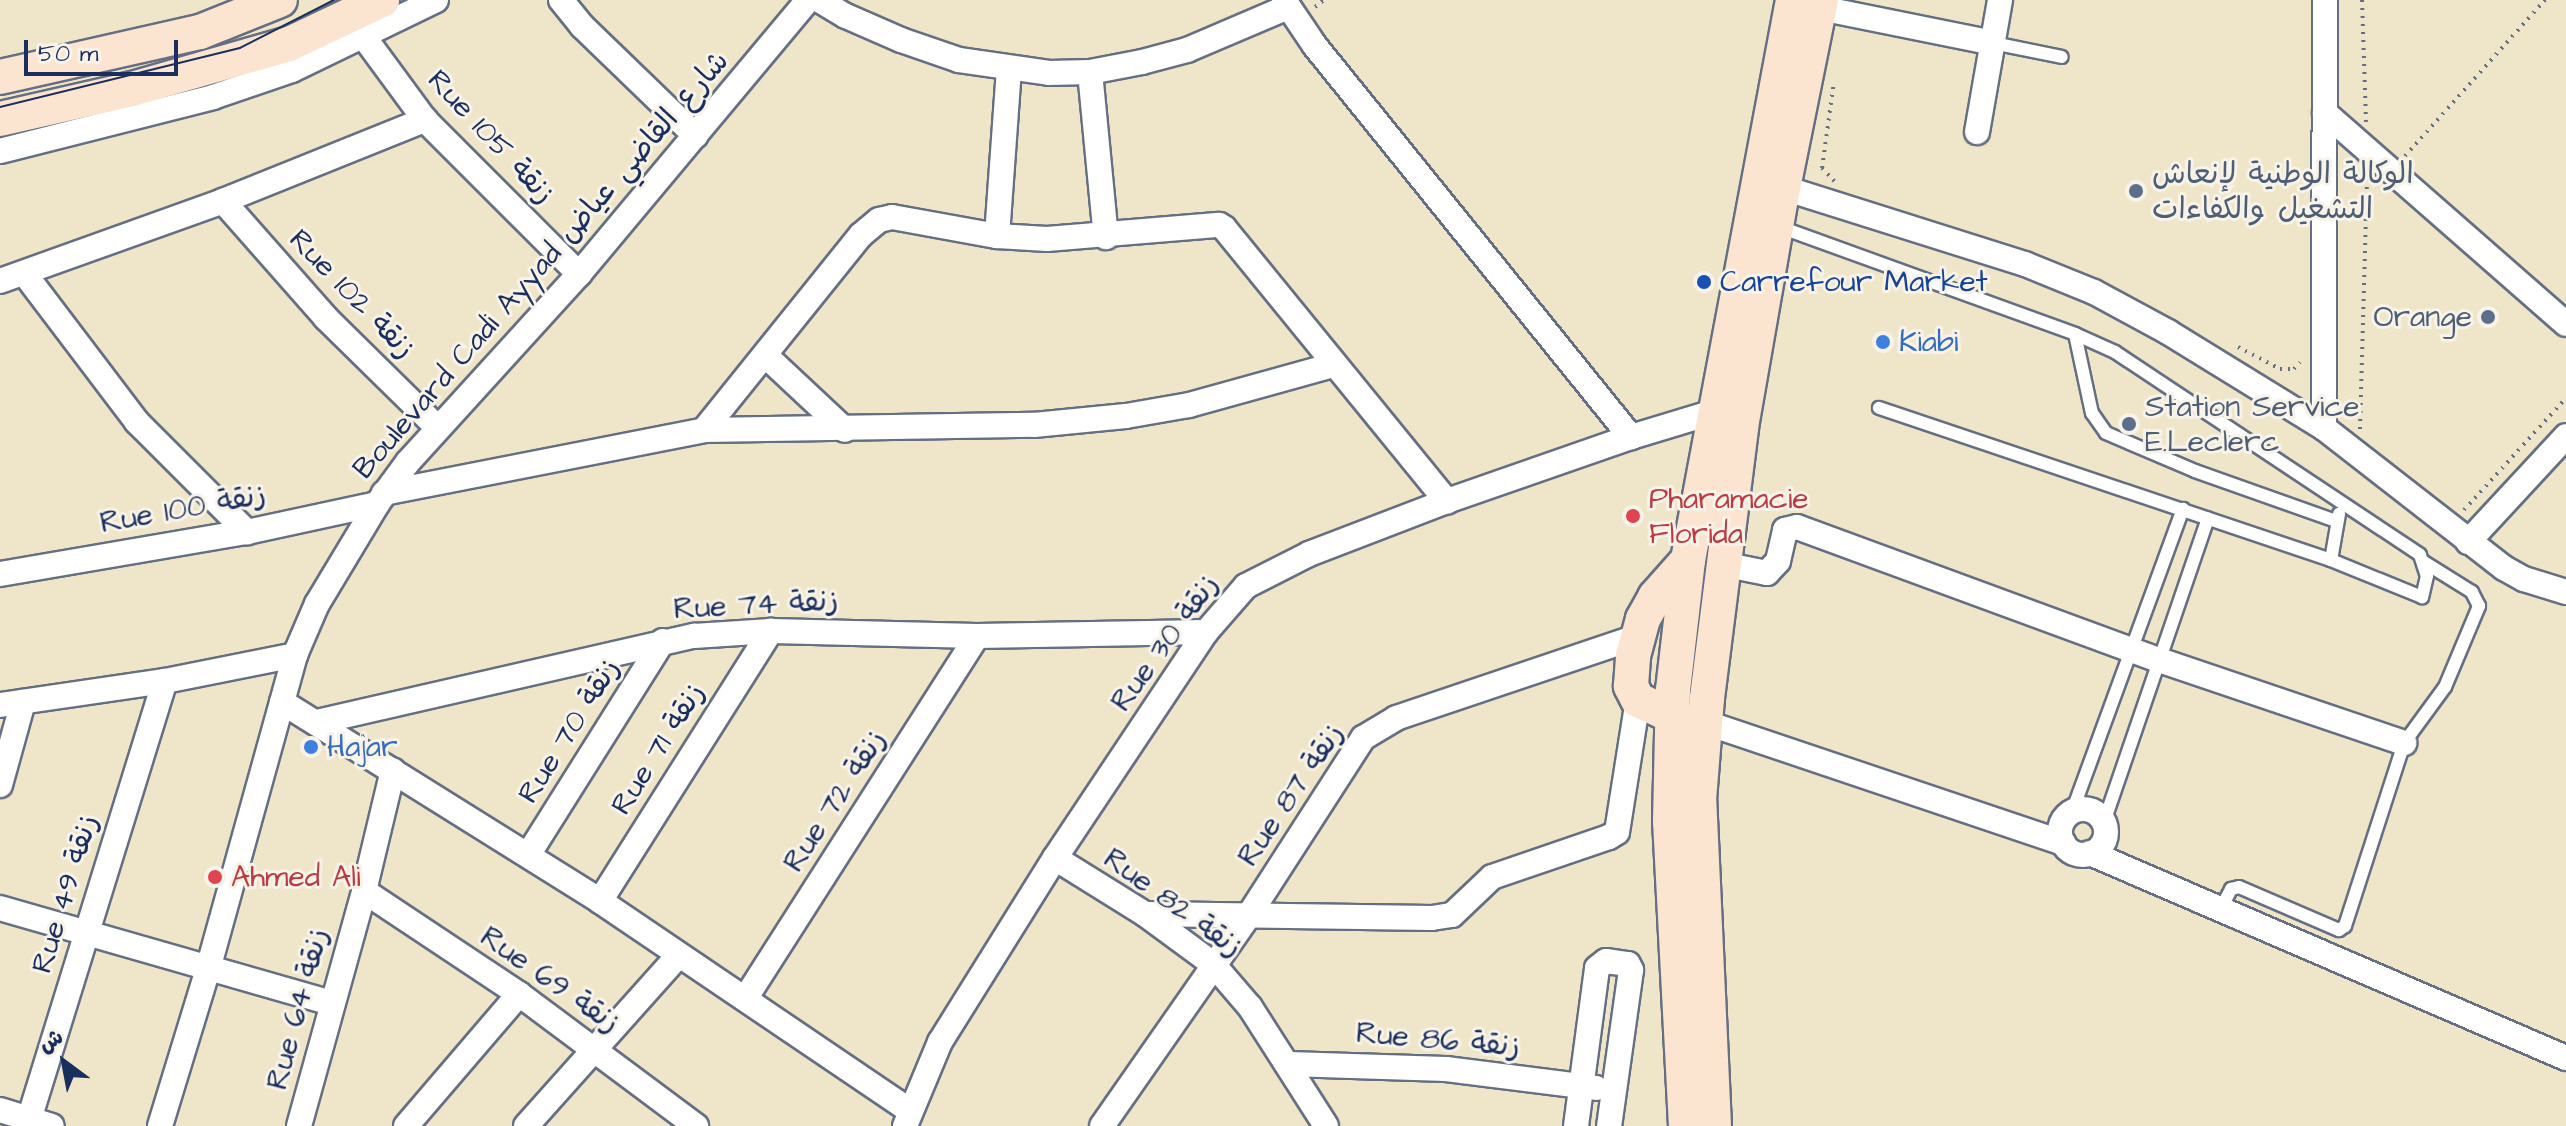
<!DOCTYPE html>
<meta charset="utf-8">
<style>
body{margin:0}
#map{position:relative;width:2566px;height:1126px;overflow:hidden;background:#efe5c9;font-family:"Architects Daughter","Playpen Sans Arabic",sans-serif}
div>[style]{position:absolute}
.path>*{height:4px;margin-top:-2px;transform-origin:0;background:repeating-linear-gradient(90deg,#656f83 0 2px,transparent 0 8px)}
.roads{filter:drop-shadow(2px 0 #656f83) drop-shadow(-2px 0 #656f83) drop-shadow(0 2px #656f83) drop-shadow(0 -2px #656f83)}
.lane>*{height:12px;margin:-6px;padding:0 6px;transform-origin:6px;border-radius:6px;background:#fff}
.street>*{height:24px;margin:-12px;padding:0 12px;transform-origin:12px;border-radius:12px;background:#fff}
.street>.ring{margin:-12px;padding:0;box-sizing:content-box;background:none;border:24px solid #fff;border-radius:50%}
.secondary>*{height:34px;margin:-17px;padding:0 17px;transform-origin:17px;border-radius:17px;background:#fce5d0}
.tram>*{height:2px;margin:-1px;padding:0 1px;transform-origin:1px;border-radius:1px;background:#1b2f5e}
.dots>*{width:22px;height:22px;translate:-50% -50%;box-sizing:border-box;border:4px solid #f7f3e8;border-radius:50%}
span{translate:-50% -50%;white-space:nowrap;text-align:center;line-height:1.15;-webkit-text-stroke:6px #f7f3e8;paint-order:stroke}
.street-label{font-size:30px;color:#1b2f5e}
.service-label{font-size:30px;color:#4e5e75}
.left{translate:0 -50%;text-align:left}
.right{translate:-100% -50%;text-align:right}
.transit-label{font-size:30px;color:#164399}
.shop-label{font-size:30px;color:#366cbe}
.health-label{font-size:30px;color:#be3a42}
.north{position:absolute;left:24px;top:1022px;width:80px;height:80px;-webkit-text-stroke:6px #f7f3e8;paint-order:stroke;rotate:328deg;font-size:22px;font-weight:700;line-height:32px;text-align:center;color:#1b2f5e}
.north::after{content:'';display:block;margin:auto;width:28px;height:36px;background:#1b2f5e;clip-path:polygon(50% 0,100% 100%,50% 72%,0 100%)}
.scale{position:absolute;left:24px;top:40px;width:154px;height:36px;box-sizing:border-box;border:4px solid #1b2f5e;border-top:0;padding-left:10px;font-size:24px;line-height:28px;white-space:nowrap;color:#1b2f5e;-webkit-text-stroke:6px #f7f3e8;paint-order:stroke}
</style>
<div id="map">
<div class="path">
<div style="left:2362px;top:0;width:122px;rotate:88.1deg"></div>
<div style="left:1315px;top:7px;width:11px;rotate:-38deg"></div>
<div style="left:2405px;top:156px;width:210px;rotate:-48.1deg"></div>
<div style="left:1822px;top:168px;width:18px;rotate:47deg"></div>
<div style="left:1822px;top:168px;width:87px;rotate:-82.1deg"></div>
<div style="left:2238px;top:347px;width:47px;rotate:27.6deg"></div>
<div style="left:2280px;top:369px;width:14px"></div>
<div style="left:2294px;top:369px;width:9px;rotate:-49deg"></div>
<div style="left:2360px;top:429px;width:251px;rotate:-88.4deg"></div>
<div style="left:2464px;top:510px;width:151px;rotate:-47.7deg"></div>
</div>
<div class="roads">
<div class="lane">
<div style="left:1993px;top:43px;width:70px;rotate:11.5deg"></div>
<div style="left:1780px;top:227px;width:314px;rotate:19.9deg"></div>
<div style="left:2075px;top:334px;width:44px;rotate:24.2deg"></div>
<div style="left:2115px;top:352px;width:366px;rotate:33.6deg"></div>
<div style="left:2420px;top:555px;width:22px;rotate:72deg"></div>
<div style="left:2427px;top:576px;width:22px;rotate:103deg"></div>
<div style="left:2422px;top:597px;width:98px;rotate:-157.9deg"></div>
<div style="left:2331px;top:560px;width:477px;rotate:-161.4deg"></div>
<div style="left:2075px;top:334px;width:81px;rotate:77.9deg"></div>
<div style="left:2092px;top:413px;width:24px;rotate:55deg"></div>
<div style="left:2106px;top:433px;width:97px;rotate:23.1deg"></div>
<div style="left:2195px;top:471px;width:150px;rotate:19.5deg"></div>
<div style="left:2331px;top:560px;width:47px;rotate:-80.1deg"></div>
<div style="left:2072px;top:812px;width:323px;rotate:-69.9deg"></div>
<div style="left:2104px;top:822px;width:321px;rotate:-71.1deg"></div>
<div style="left:2220px;top:910px;width:24px;rotate:-62deg"></div>
<div style="left:2231px;top:889px;width:8px;rotate:-14deg"></div>
<div style="left:2239px;top:887px;width:109px;rotate:23.3deg"></div>
<div style="left:2339px;top:930px;width:7px;rotate:-34deg"></div>
<div style="left:2345px;top:926px;width:192px;rotate:-72.1deg"></div>
<div style="left:2404px;top:743px;width:69px;rotate:-53.8deg"></div>
<div style="left:2445px;top:687px;width:88px;rotate:-67.2deg"></div>
<div style="left:2479px;top:606px;width:16px;rotate:-117deg"></div>
<div style="left:2472px;top:592px;width:57px;rotate:-148deg"></div>
</div>
<div class="street">
<div style="left:561px;top:0;width:33px;rotate:51deg"></div>
<div style="left:582px;top:26px;width:158px;rotate:44deg"></div>
<div style="left:819px;top:0;width:31px;rotate:31deg"></div>
<div style="left:846px;top:16px;width:60px;rotate:23.6deg"></div>
<div style="left:901px;top:40px;width:61px;rotate:19deg"></div>
<div style="left:959px;top:60px;width:91px;rotate:8.2deg"></div>
<div style="left:1049px;top:73px;width:41px;rotate:-1.4deg"></div>
<div style="left:1090px;top:72px;width:53px;rotate:-10.9deg"></div>
<div style="left:1142px;top:62px;width:47px;rotate:-14.9deg"></div>
<div style="left:1187px;top:50px;width:110px;rotate:-23.1deg"></div>
<div style="left:1284px;top:0;width:55px;rotate:56deg"></div>
<div style="left:1315px;top:46px;width:503px;rotate:51.06deg"></div>
<div style="left:1820px;top:8px;width:177px;rotate:11.4deg"></div>
<div style="left:364px;top:37px;width:103px;rotate:53.7deg"></div>
<div style="left:425px;top:120px;width:218px;rotate:45deg"></div>
<div style="left:1090px;top:72px;width:166px;rotate:84.5deg"></div>
<div style="left:2325px;top:113px;width:320px;rotate:41.2deg"></div>
<div style="left:1977px;top:132px;width:134px;rotate:-80.1deg"></div>
<div style="left:0;top:151px;width:220px;rotate:-14.2deg"></div>
<div style="left:213px;top:97px;width:83px;rotate:-18.9deg"></div>
<div style="left:292px;top:70px;width:160px;rotate:-25.9deg"></div>
<div style="left:1784px;top:188px;width:253px;rotate:17.5deg"></div>
<div style="left:2025px;top:264px;width:74px;rotate:22.1deg"></div>
<div style="left:2094px;top:292px;width:84px;rotate:28.4deg"></div>
<div style="left:2168px;top:332px;width:183px;rotate:31.6deg"></div>
<div style="left:2324px;top:428px;width:228px;rotate:37.9deg"></div>
<div style="left:2504px;top:568px;width:23px;rotate:29deg"></div>
<div style="left:2524px;top:579px;width:44px;rotate:17.2deg"></div>
<div style="left:223px;top:201px;width:156px;rotate:48.6deg"></div>
<div style="left:326px;top:318px;width:157px;rotate:44.5deg"></div>
<div style="left:997px;top:236px;width:167px;rotate:-85.9deg"></div>
<div style="left:24px;top:273px;width:187px;rotate:52.8deg"></div>
<div style="left:137px;top:422px;width:156px;rotate:45deg"></div>
<div style="left:0;top:281px;width:237px;rotate:-19.7deg"></div>
<div style="left:223px;top:201px;width:218px;rotate:-21.9deg"></div>
<div style="left:766px;top:356px;width:108px;rotate:43.1deg"></div>
<div style="left:2324px;top:428px;width:428px;rotate:-89.9deg"></div>
<div style="left:704px;top:430px;width:250px;rotate:-51.2deg"></div>
<div style="left:861px;top:235px;width:23px;rotate:-40deg"></div>
<div style="left:879px;top:220px;width:13px;rotate:-13deg"></div>
<div style="left:892px;top:217px;width:107px;rotate:10.3deg"></div>
<div style="left:997px;top:236px;width:50px;rotate:3.4deg"></div>
<div style="left:1047px;top:239px;width:173px;rotate:-4.7deg"></div>
<div style="left:1219px;top:225px;width:6px;rotate:31deg"></div>
<div style="left:1224px;top:228px;width:353px;rotate:50.8deg"></div>
<div style="left:384px;top:493px;width:326px;rotate:-11.1deg"></div>
<div style="left:704px;top:430px;width:330px;rotate:-0.9deg"></div>
<div style="left:1034px;top:425px;width:92px;rotate:-5.6deg"></div>
<div style="left:1126px;top:416px;width:64px;rotate:-9.9deg"></div>
<div style="left:1189px;top:405px;width:149px;rotate:-15.5deg"></div>
<div style="left:2468px;top:542px;width:144px;rotate:-47.2deg"></div>
<div style="left:1722px;top:564px;width:46px;rotate:11.3deg"></div>
<div style="left:1767px;top:573px;width:16px;rotate:-47deg"></div>
<div style="left:1778px;top:561px;width:32px;rotate:-77deg"></div>
<div style="left:1785px;top:530px;width:12px;rotate:-14deg"></div>
<div style="left:1797px;top:527px;width:386px;rotate:20.2deg"></div>
<div style="left:2159px;top:660px;width:259px;rotate:18.7deg"></div>
<div style="left:0;top:574px;width:251px;rotate:-9.7deg"></div>
<div style="left:247px;top:532px;width:133px;rotate:-12.2deg"></div>
<div style="left:282px;top:702px;width:375px;rotate:32deg"></div>
<div style="left:600px;top:901px;width:374px;rotate:34.1deg"></div>
<div style="left:0;top:705px;width:167px;rotate:-8.3deg"></div>
<div style="left:165px;top:681px;width:133px;rotate:-11.3deg"></div>
<div style="left:1692px;top:718px;width:392px;rotate:18.6deg"></div>
<div style="left:317px;top:722px;width:387px;rotate:-12.9deg"></div>
<div style="left:694px;top:636px;width:77px;rotate:-3.7deg"></div>
<div style="left:771px;top:631px;width:206px;rotate:1.4deg"></div>
<div style="left:977px;top:636px;width:229px;rotate:-1deg"></div>
<div style="left:0;top:785px;width:86px;rotate:-74.5deg"></div>
<div class="ring" style="left:2060px;top:809px;width:22px;height:22px"></div>
<div style="left:2090px;top:853px;width:518px;rotate:23.3deg"></div>
<div style="left:528px;top:855px;width:253px;rotate:-57.8deg"></div>
<div style="left:1055px;top:858px;width:106px;rotate:31.9deg"></div>
<div style="left:1145px;top:914px;width:84px;rotate:36.3deg"></div>
<div style="left:1213px;top:964px;width:57px;rotate:49.3deg"></div>
<div style="left:1250px;top:1007px;width:141px;rotate:57.4deg"></div>
<div style="left:364px;top:891px;width:186px;rotate:33.6deg"></div>
<div style="left:519px;top:994px;width:221px;rotate:36.7deg"></div>
<div style="left:600px;top:901px;width:320px;rotate:-57.7deg"></div>
<div style="left:0;top:908px;width:344px;rotate:16deg"></div>
<div style="left:1145px;top:914px;width:287px;rotate:0.8deg"></div>
<div style="left:1432px;top:918px;width:20px;rotate:-9deg"></div>
<div style="left:1452px;top:915px;width:55px;rotate:-43.5deg"></div>
<div style="left:1492px;top:877px;width:124px;rotate:-18.9deg"></div>
<div style="left:1609px;top:837px;width:9px;rotate:-32deg"></div>
<div style="left:1617px;top:832px;width:134px;rotate:-81deg"></div>
<div style="left:745px;top:999px;width:431px;rotate:-57.4deg"></div>
<div style="left:1289px;top:1064px;width:157px;rotate:1.8deg"></div>
<div style="left:1446px;top:1069px;width:151px;rotate:7.2deg"></div>
<div style="left:0;top:1110px;width:54px;rotate:17.1deg"></div>
<div style="left:27px;top:1126px;width:466px;rotate:-72.8deg"></div>
<div style="left:160px;top:1126px;width:164px;rotate:-73deg"></div>
<div style="left:208px;top:969px;width:326px;rotate:-74.5deg"></div>
<div style="left:295px;top:655px;width:56px;rotate:-66.7deg"></div>
<div style="left:317px;top:604px;width:117px;rotate:-59deg"></div>
<div style="left:377px;top:504px;width:52px;rotate:-53.6deg"></div>
<div style="left:408px;top:462px;width:254px;rotate:-47.7deg"></div>
<div style="left:579px;top:274px;width:357px;rotate:-50.1deg"></div>
<div style="left:299px;top:1126px;width:244px;rotate:-74.5deg"></div>
<div style="left:364px;top:891px;width:124px;rotate:-76.5deg"></div>
<div style="left:406px;top:1126px;width:174px;rotate:-49.4deg"></div>
<div style="left:526px;top:1126px;width:229px;rotate:-48.2deg"></div>
<div style="left:905px;top:1126px;width:91px;rotate:-67.4deg"></div>
<div style="left:940px;top:1042px;width:217px;rotate:-58deg"></div>
<div style="left:1055px;top:858px;width:272px;rotate:-56.3deg"></div>
<div style="left:1206px;top:632px;width:61px;rotate:-49deg"></div>
<div style="left:1246px;top:586px;width:71px;rotate:-26.9deg"></div>
<div style="left:1309px;top:554px;width:148px;rotate:-21deg"></div>
<div style="left:1447px;top:501px;width:195px;rotate:-19.2deg"></div>
<div style="left:1631px;top:437px;width:87px;rotate:-16.8deg"></div>
<div style="left:1102px;top:1126px;width:257px;rotate:-55.1deg"></div>
<div style="left:1249px;top:915px;width:211px;rotate:-57.2deg"></div>
<div style="left:1363px;top:738px;width:39px;rotate:-31deg"></div>
<div style="left:1396px;top:718px;width:254px;rotate:-18.6deg"></div>
<div style="left:1576px;top:1126px;width:159px;rotate:-82.4deg"></div>
<div style="left:1597px;top:968px;width:11px;rotate:-38deg"></div>
<div style="left:1606px;top:961px;width:22px;rotate:8deg"></div>
<div style="left:1628px;top:964px;width:7px;rotate:63deg"></div>
<div style="left:1631px;top:970px;width:158px;rotate:98deg"></div>
</div>
<div class="secondary">
<div style="left:0;top:77px;width:205px;rotate:-12.7deg"></div>
<div style="left:200px;top:32px;width:86px;rotate:-21.8deg"></div>
<div style="left:0;top:119px;width:135px;rotate:-12.8deg"></div>
<div style="left:132px;top:89px;width:163px;rotate:-16deg"></div>
<div style="left:289px;top:44px;width:103px;rotate:-25.3deg"></div>
<div style="left:1674px;top:712px;width:12px;rotate:-175deg"></div>
<div style="left:1662px;top:711px;width:26px;rotate:-155deg"></div>
<div style="left:1638px;top:700px;width:16px;rotate:-117deg"></div>
<div style="left:1631px;top:686px;width:30px;rotate:-86deg"></div>
<div style="left:1633px;top:656px;width:38px;rotate:-75deg"></div>
<div style="left:1643px;top:619px;width:25px;rotate:-61deg"></div>
<div style="left:1655px;top:597px;width:50px;rotate:-48.3deg"></div>
<div style="left:1686px;top:1126px;width:305px;rotate:-93deg"></div>
<div style="left:1670px;top:821px;width:131px;rotate:-88.7deg"></div>
<div style="left:1673px;top:690px;width:131px;rotate:-83.4deg"></div>
<div style="left:1688px;top:560px;width:570px;rotate:-79.38deg"></div>
<div style="left:1714px;top:1126px;width:326px;rotate:-92.6deg"></div>
<div style="left:1699px;top:800px;width:102px;rotate:-85.5deg"></div>
<div style="left:1707px;top:698px;width:273px;rotate:-82.8deg"></div>
<div style="left:1741px;top:427px;width:232px;rotate:-80.1deg"></div>
<div style="left:1781px;top:198px;width:202px;rotate:-78.6deg"></div>
</div>
</div>
<div class="tram">
<div style="left:0;top:107px;width:247px;rotate:-13.8deg"></div>
<div style="left:240px;top:48px;width:106px;rotate:-27.1deg"></div>
</div>
<div class="dots">
<div style="left:2136px;top:191px;background:#5c6f8a"></div>
<div style="left:1704px;top:282px;background:#1a4fb4"></div>
<div style="left:2488px;top:317px;background:#5c6f8a"></div>
<div style="left:1883px;top:342px;background:#3f7fe0"></div>
<div style="left:2129px;top:424px;background:#5c6f8a"></div>
<div style="left:1633px;top:516px;background:#e0444e"></div>
<div style="left:311px;top:747px;background:#3f7fe0"></div>
<div style="left:215px;top:877px;background:#e0444e"></div>
</div>
<div class="street-label">
<span style="left:491px;top:137px;rotate:47deg">Rue 105 زنقة</span>
<span style="left:541px;top:265px;rotate:-49deg">Boulevard Cadi Ayyad شارع القاضي عياض</span>
<span style="left:352px;top:294px;rotate:46deg">Rue 102 زنقة</span>
<span style="left:183px;top:509px;rotate:-10deg">Rue 100 زنقة</span>
<span style="left:756px;top:605px;rotate:-3deg">Rue 74 زنقة</span>
<span style="left:1165px;top:643px;rotate:-54deg">Rue 30 زنقة</span>
<span style="left:569px;top:731px;rotate:-58deg">Rue 70 زنقة</span>
<span style="left:658px;top:749px;rotate:-58deg">Rue 71 زنقة</span>
<span style="left:1291px;top:795px;rotate:-56deg">Rue 87 زنقة</span>
<span style="left:835px;top:801px;rotate:-57deg">Rue 72 زنقة</span>
<span style="left:65px;top:894px;rotate:-73deg">Rue 49 زنقة</span>
<span style="left:1173px;top:903px;rotate:36deg">Rue 82 زنقة</span>
<span style="left:550px;top:980px;rotate:35deg">Rue 69 زنقة</span>
<span style="left:298px;top:1009px;rotate:-75deg">Rue 64 زنقة</span>
<span style="left:1438px;top:1040px;rotate:5deg">Rue 86 زنقة</span>
</div>
<div class="service-label">
<span class="left" style="left:2152px;top:191px">الوكالة الوطنية لإنعاش<br>التشغيل والكفاءات</span>
<span class="right" style="left:2472px;top:317px">Orange</span>
<span class="left" style="left:2145px;top:424px">Station Service<br>E.Leclerc</span>
</div>
<div class="transit-label">
<span class="left" style="left:1720px;top:282px">Carrefour Market</span>
</div>
<div class="shop-label">
<span class="left" style="left:1899px;top:342px">Kiabi</span>
<span class="left" style="left:327px;top:747px">Hajar</span>
</div>
<div class="health-label">
<span class="left" style="left:1649px;top:516px">Pharamacie<br>Florida</span>
<span class="left" style="left:231px;top:877px">Ahmed Ali</span>
</div>
<div class="north">ش</div>
<div class="scale">50 m</div>
</div>
